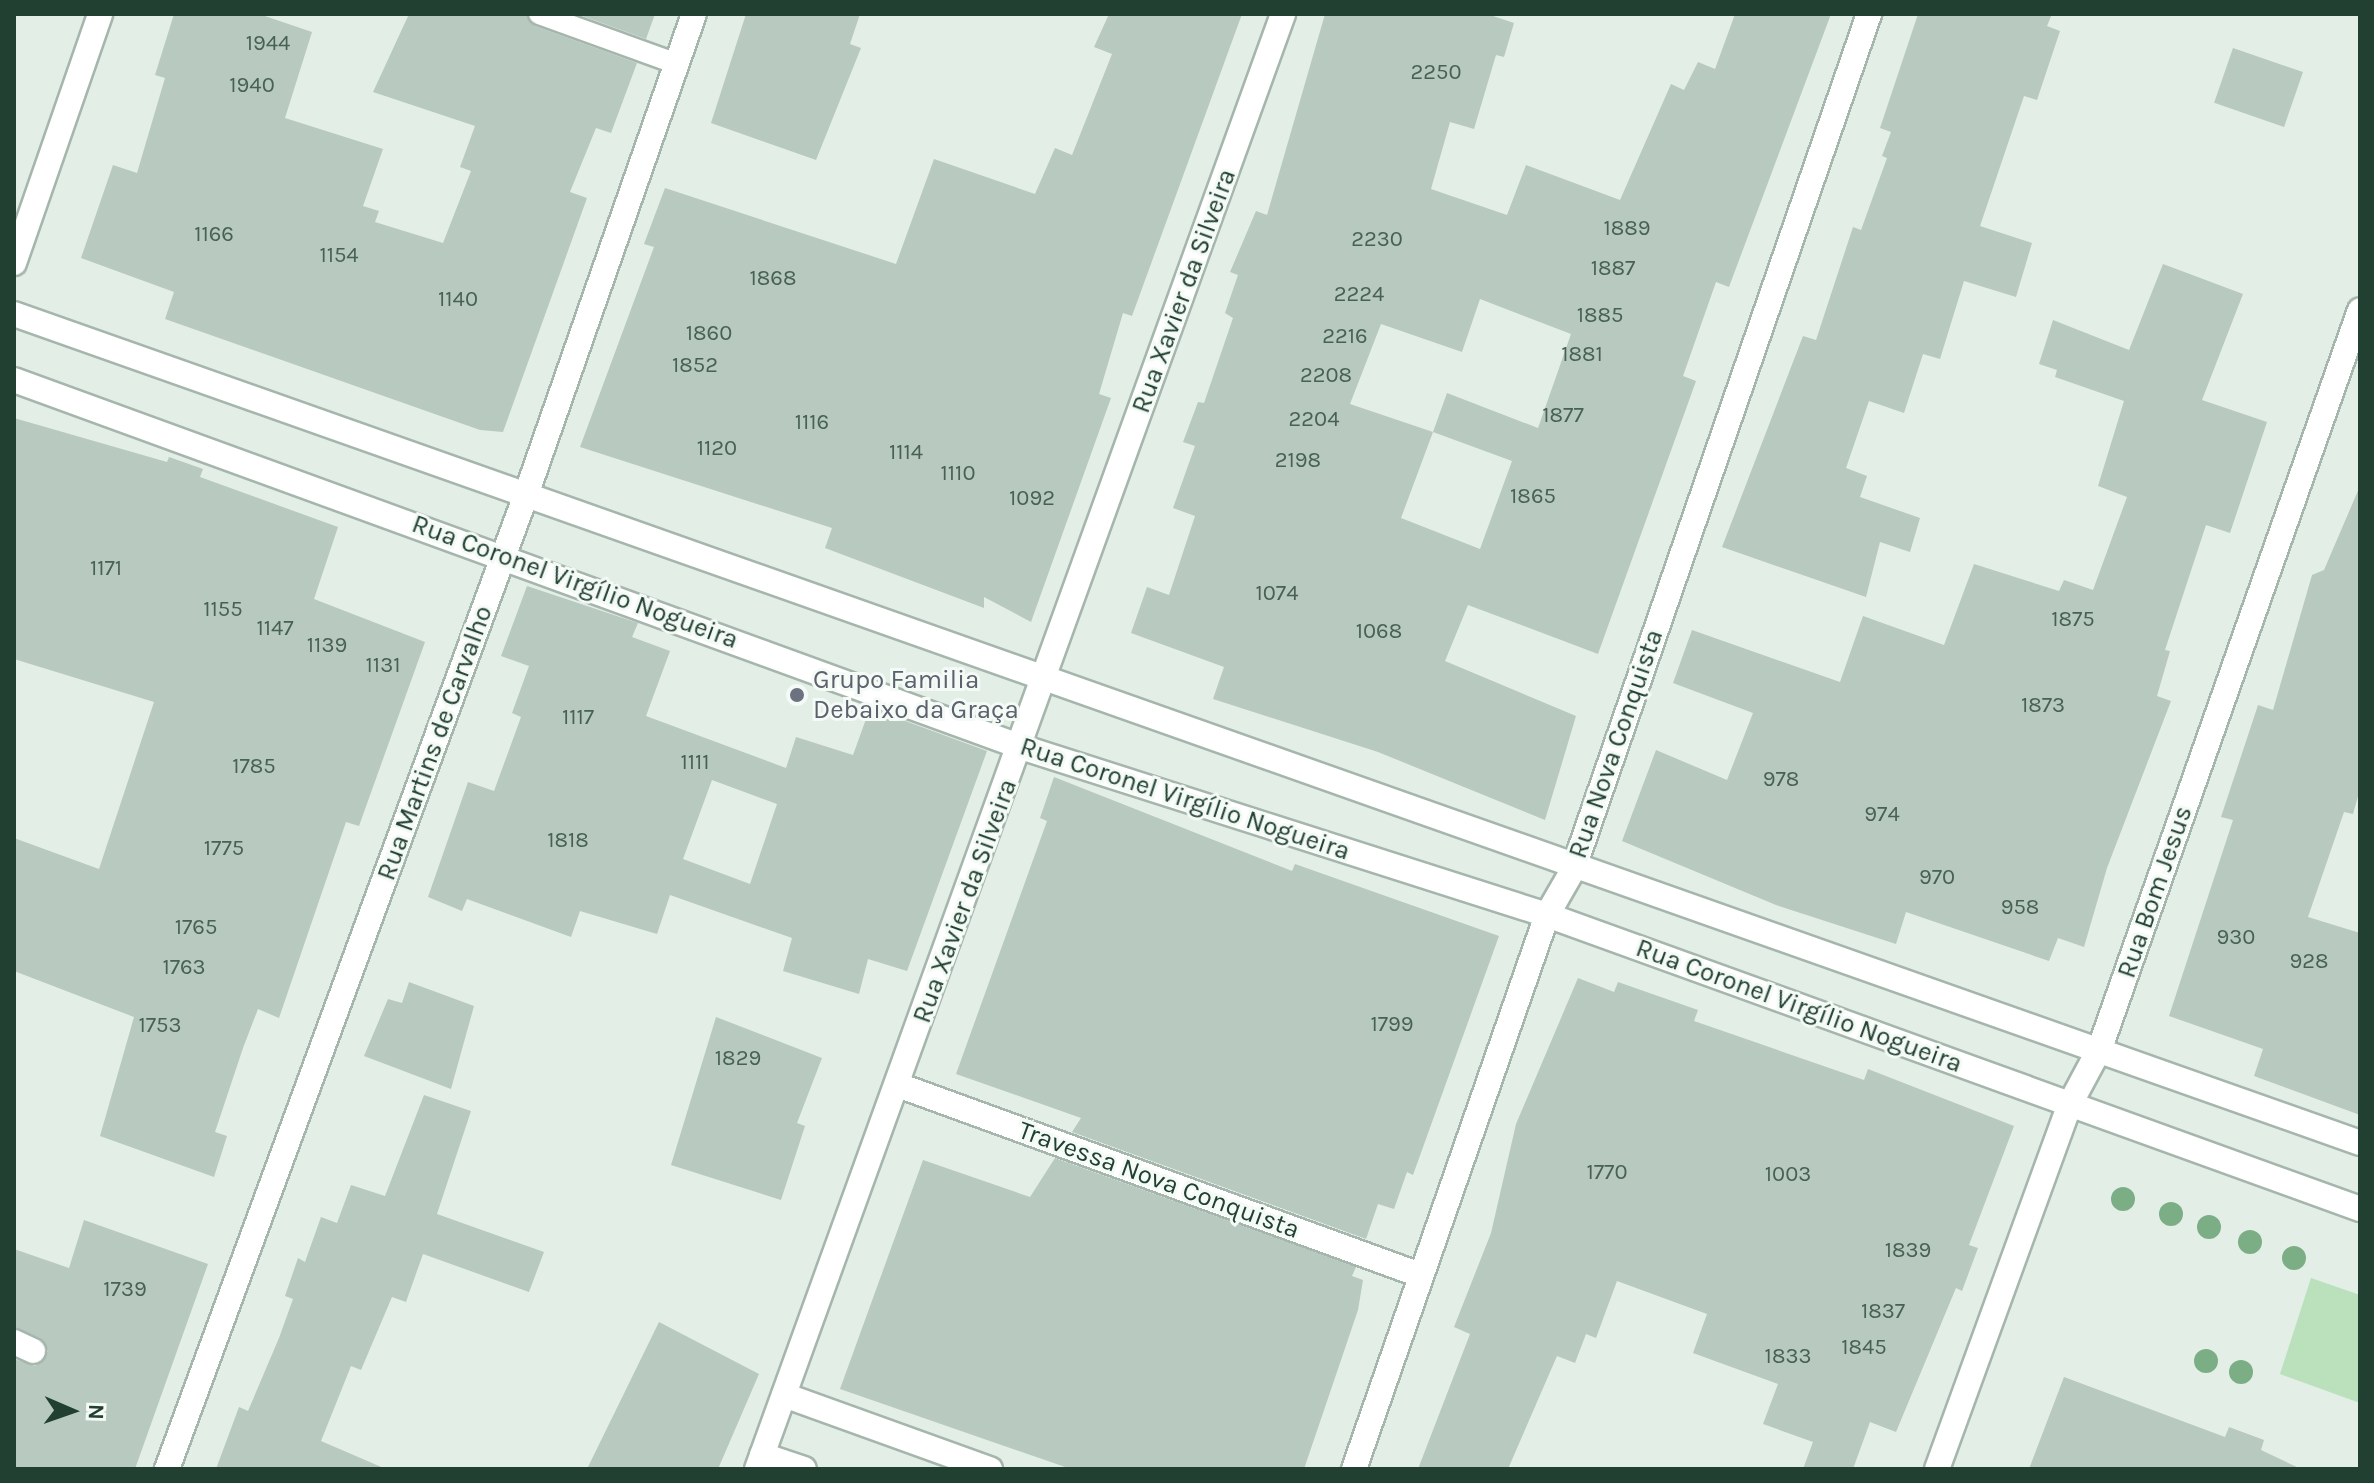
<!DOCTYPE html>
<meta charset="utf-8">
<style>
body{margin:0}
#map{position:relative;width:2374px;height:1483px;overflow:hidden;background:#e3eee6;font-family:Karla,sans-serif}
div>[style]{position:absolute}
.green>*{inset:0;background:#bae0bc}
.building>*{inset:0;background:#b8c9bf;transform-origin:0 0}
.roads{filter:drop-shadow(2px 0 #a5b6ac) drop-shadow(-2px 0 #a5b6ac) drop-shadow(0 2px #a5b6ac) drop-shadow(0 -2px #a5b6ac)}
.service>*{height:20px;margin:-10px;padding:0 10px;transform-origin:10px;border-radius:10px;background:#fff}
.minor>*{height:24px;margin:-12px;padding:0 12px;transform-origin:12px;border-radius:12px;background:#fff}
.trees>*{width:24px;height:24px;margin:-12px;border-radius:50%;background:#7cae86}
.dots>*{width:22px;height:22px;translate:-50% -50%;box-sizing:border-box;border:4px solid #f4faf5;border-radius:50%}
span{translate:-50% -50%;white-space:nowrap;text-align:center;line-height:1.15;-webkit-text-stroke:6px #f4faf5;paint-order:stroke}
.number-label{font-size:22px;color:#476254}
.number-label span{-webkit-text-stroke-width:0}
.street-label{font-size:26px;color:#214031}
.worship-label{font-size:26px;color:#5b616d}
.left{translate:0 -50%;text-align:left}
.frame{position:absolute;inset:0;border:16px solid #214031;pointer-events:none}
.north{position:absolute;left:32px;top:1371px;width:80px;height:80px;-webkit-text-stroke:6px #f4faf5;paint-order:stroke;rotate:92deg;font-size:22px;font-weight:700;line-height:32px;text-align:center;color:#214031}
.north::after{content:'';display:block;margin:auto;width:28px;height:36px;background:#214031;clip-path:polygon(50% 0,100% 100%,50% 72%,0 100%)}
</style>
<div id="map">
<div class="green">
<div style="clip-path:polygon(2311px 1278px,2360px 1295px,2360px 1403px,2280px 1374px)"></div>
</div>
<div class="building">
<div style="clip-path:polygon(174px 14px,259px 14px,312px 32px,285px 118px,383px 149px,363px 206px,379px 211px,375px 222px,443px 243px,471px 171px,460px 167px,475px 126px,373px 92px,409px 14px,526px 14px,535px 26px,637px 63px,611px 133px,596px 128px,570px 192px,587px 198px,503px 432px,480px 430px,165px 319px,174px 292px,81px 258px,113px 165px,137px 173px,165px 78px,155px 75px)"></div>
<div style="clip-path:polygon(577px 14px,655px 14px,646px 39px)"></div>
<div style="clip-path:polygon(746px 14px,860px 14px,850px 44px,861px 48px,816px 160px,711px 123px)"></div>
<div style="clip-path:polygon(1109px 14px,1242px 14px,1132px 316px,1123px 313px,1099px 394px,1111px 398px,1031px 622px,984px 597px,984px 608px,825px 548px,832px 528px,580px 447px,654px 247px,644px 244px,665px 188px,896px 264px,934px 159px,1035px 194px,1055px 148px,1072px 155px,1112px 54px,1094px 47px)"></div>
<div style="clip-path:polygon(evenodd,1325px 14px,1487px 14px,1514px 23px,1504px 57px,1496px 55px,1474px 129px,1450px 122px,1431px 189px,1507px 215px,1526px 165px,1620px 200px,1671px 84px,1684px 90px,1698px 62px,1715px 69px,1735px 14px,1831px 14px,1729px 287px,1716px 282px,1683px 376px,1696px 381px,1598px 654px,1468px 605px,1445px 661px,1576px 716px,1545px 820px,1378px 752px,1213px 699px,1224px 667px,1131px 633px,1147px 587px,1169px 595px,1195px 516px,1173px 508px,1195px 446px,1183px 442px,1198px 402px,1204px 403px,1233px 318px,1225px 313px,1238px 275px,1230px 272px,1256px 211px,1267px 215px,1325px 14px,1480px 299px,1571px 334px,1538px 428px,1447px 393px,1433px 432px,1350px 404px,1381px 324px,1462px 352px,1480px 299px,1325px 14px,1433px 432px,1512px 461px,1480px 549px,1401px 518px,1433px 432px)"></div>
<div style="clip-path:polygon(1918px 14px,2052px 14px,2047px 26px,2060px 31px,2037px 100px,2024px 96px,1980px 226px,2032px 243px,2016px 297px,1964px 281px,1940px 359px,1923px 354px,1904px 413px,1869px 401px,1846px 468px,1867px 476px,1860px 497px,1920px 518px,1910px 552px,1880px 542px,1866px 597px,1722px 547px,1803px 336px,1816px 340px,1853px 227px,1861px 230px,1887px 158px,1882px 156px,1891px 132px,1880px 128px)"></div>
<div style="left:2233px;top:48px;width:74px;height:58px;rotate:19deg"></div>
<div style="clip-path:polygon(2163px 264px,2243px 294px,2202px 400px,2267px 422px,2230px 533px,2206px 525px,2165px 650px,2170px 651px,2157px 696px,2171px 701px,2107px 868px,2084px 947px,2058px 938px,2049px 961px,1906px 912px,1896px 944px,1776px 905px,1622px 841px,1656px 750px,1727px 780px,1753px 713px,1673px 683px,1692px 630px,1840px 682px,1863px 616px,1944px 645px,1974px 564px,2059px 591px,2064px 580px,2093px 590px,2127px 497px,2098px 486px,2124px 401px,2055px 377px,2057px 370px,2039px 364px,2053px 320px,2129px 350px)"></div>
<div style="clip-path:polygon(14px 418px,167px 462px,169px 457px,203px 469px,200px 477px,338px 527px,314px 599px,425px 642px,359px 826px,346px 822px,279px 1018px,258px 1009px,243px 1048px,215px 1132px,227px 1136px,214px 1177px,100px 1136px,134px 1017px,14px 971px,14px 838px,99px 869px,154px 702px,14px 659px)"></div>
<div style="clip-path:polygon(2360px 486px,2360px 789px,2353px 814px,2344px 812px,2308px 917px,2360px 933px,2360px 1115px,2254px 1076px,2263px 1049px,2169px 1016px,2233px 820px,2221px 817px,2258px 705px,2273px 710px,2312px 575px,2324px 570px)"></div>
<div style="clip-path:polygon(evenodd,527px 586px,638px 623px,632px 637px,670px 651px,646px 716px,786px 768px,796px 737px,853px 755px,870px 708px,987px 751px,907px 971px,868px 959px,859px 994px,783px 971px,792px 938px,670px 895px,657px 934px,580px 911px,571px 937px,467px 899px,462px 911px,428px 897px,468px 782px,494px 791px,521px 717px,512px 713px,529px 666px,501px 656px,527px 586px,712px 780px,777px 804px,750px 884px,683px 859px,712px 780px)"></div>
<div style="clip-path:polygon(1054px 777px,1292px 871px,1295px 864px,1499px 936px,1413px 1175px,1407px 1172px,1394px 1209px,1378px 1204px,1366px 1239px,1072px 1132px,1081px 1118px,956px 1074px,1047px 821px,1040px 818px)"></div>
<div style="clip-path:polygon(1578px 978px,1614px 992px,1618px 982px,1698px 1010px,1694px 1021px,1864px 1080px,1868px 1069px,2014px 1126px,1969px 1245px,1978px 1248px,1962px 1291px,1956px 1288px,1896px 1432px,1870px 1422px,1853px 1469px,1803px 1469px,1813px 1442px,1763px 1424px,1778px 1384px,1693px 1353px,1707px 1314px,1617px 1281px,1596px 1338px,1586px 1334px,1575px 1363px,1557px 1356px,1508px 1469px,1418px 1469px,1470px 1334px,1454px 1327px,1491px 1233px,1516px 1124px)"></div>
<div style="clip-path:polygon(409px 982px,474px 1006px,451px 1089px,364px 1056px,388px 999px,402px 1003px)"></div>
<div style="clip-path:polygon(716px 1017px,822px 1058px,797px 1123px,805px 1126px,781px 1200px,671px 1165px)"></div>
<div style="clip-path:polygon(424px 1095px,471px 1111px,437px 1214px,544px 1252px,529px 1292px,423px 1254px,406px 1302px,392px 1297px,361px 1370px,351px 1366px,321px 1441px,386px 1469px,216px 1469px,239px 1407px,248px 1411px,279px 1338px,293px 1299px,285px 1296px,298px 1258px,305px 1262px,321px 1217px,337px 1223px,351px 1185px,385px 1196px)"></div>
<div style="clip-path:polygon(1055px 1158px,1356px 1267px,1352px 1276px,1363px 1280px,1358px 1310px,1304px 1469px,1071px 1469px,840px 1389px,923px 1160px,1030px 1197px)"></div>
<div style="clip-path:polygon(84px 1220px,208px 1264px,135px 1469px,14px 1469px,14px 1359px,35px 1366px,48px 1351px,40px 1338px,14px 1327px,14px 1249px,69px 1268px)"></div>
<div style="clip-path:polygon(659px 1322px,759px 1374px,718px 1469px,587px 1469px)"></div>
<div style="clip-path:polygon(2064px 1377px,2225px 1437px,2229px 1427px,2264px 1440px,2261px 1450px,2301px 1469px,2029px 1469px)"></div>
</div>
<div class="roads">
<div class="service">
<div style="left:539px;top:14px;width:147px;rotate:19.9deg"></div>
</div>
<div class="minor">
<div style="left:14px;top:263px;width:263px;rotate:-70.9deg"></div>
<div style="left:14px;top:314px;width:2488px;rotate:19.46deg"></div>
<div style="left:14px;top:380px;width:1072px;rotate:20.02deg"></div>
<div style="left:1021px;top:747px;width:552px;rotate:17.71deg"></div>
<div style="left:1547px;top:915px;width:865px;rotate:19.88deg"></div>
<div style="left:898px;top:1085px;width:556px;rotate:20deg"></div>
<div style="left:14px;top:1342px;width:21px;rotate:25deg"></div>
<div style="left:784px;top:1395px;width:219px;rotate:19.8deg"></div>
<div style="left:762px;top:1455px;width:44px;rotate:18.4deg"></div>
<div style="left:167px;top:1469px;width:1038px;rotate:-69.77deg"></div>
<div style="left:526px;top:495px;width:509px;rotate:-70.75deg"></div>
<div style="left:757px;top:1469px;width:1547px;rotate:-70.12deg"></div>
<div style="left:1354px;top:1469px;width:587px;rotate:-70.79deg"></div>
<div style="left:1547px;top:915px;width:52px;rotate:-60deg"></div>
<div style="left:1573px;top:870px;width:906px;rotate:-70.92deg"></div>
<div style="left:1937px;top:1469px;width:388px;rotate:-70deg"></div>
<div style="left:2070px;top:1104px;width:64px;rotate:-61.8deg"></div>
<div style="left:2100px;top:1048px;width:782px;rotate:-70.59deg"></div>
</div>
</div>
<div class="trees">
<div style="left:2123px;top:1199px"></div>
<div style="left:2171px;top:1214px"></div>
<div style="left:2209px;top:1227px"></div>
<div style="left:2250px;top:1242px"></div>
<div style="left:2294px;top:1258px"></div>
<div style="left:2206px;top:1361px"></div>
<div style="left:2241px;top:1372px"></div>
</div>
<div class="dots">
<div style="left:797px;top:695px;background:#6b7280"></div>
</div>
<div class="number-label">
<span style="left:268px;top:44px">1944</span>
<span style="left:1436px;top:73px">2250</span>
<span style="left:252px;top:86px">1940</span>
<span style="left:1627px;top:229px">1889</span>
<span style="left:214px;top:235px">1166</span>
<span style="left:1377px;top:240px">2230</span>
<span style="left:339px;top:256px">1154</span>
<span style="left:1613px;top:269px">1887</span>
<span style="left:773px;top:279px">1868</span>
<span style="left:1359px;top:295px">2224</span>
<span style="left:458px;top:300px">1140</span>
<span style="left:1600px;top:316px">1885</span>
<span style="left:709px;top:334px">1860</span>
<span style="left:1345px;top:337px">2216</span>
<span style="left:1582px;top:355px">1881</span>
<span style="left:695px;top:366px">1852</span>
<span style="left:1326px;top:376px">2208</span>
<span style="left:1563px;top:416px">1877</span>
<span style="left:1314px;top:420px">2204</span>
<span style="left:812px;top:423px">1116</span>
<span style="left:717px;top:449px">1120</span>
<span style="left:906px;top:453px">1114</span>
<span style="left:1298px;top:461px">2198</span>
<span style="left:958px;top:474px">1110</span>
<span style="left:1533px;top:497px">1865</span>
<span style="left:1032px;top:499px">1092</span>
<span style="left:106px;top:569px">1171</span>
<span style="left:1277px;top:594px">1074</span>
<span style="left:223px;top:610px">1155</span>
<span style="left:2073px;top:620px">1875</span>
<span style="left:275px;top:629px">1147</span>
<span style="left:1379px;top:632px">1068</span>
<span style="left:327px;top:646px">1139</span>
<span style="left:383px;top:666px">1131</span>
<span style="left:2043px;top:706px">1873</span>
<span style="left:578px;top:718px">1117</span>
<span style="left:695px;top:763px">1111</span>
<span style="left:254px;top:767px">1785</span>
<span style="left:1781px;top:780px">978</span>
<span style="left:1882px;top:815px">974</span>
<span style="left:568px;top:841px">1818</span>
<span style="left:224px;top:849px">1775</span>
<span style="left:1937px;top:878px">970</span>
<span style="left:2020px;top:908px">958</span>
<span style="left:196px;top:928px">1765</span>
<span style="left:2236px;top:938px">930</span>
<span style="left:2309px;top:962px">928</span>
<span style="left:184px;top:968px">1763</span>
<span style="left:1392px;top:1025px">1799</span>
<span style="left:160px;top:1026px">1753</span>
<span style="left:738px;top:1059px">1829</span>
<span style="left:1607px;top:1173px">1770</span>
<span style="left:1788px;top:1175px">1003</span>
<span style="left:1908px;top:1251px">1839</span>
<span style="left:125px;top:1290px">1739</span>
<span style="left:1883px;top:1312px">1837</span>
<span style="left:1864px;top:1348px">1845</span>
<span style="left:1788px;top:1357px">1833</span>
</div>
<div class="street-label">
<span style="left:1184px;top:291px;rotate:-70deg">Rua Xavier da Silveira</span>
<span style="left:575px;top:582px;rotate:20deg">Rua Coronel Virgílio Nogueira</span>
<span style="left:435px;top:743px;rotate:-70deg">Rua Martins de Carvalho</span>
<span style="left:1616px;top:744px;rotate:-71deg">Rua Nova Conquista</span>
<span style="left:1185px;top:799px;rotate:18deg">Rua Coronel Virgílio Nogueira</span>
<span style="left:2155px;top:892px;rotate:-71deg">Rua Bom Jesus</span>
<span style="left:965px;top:901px;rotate:-70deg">Rua Xavier da Silveira</span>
<span style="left:1799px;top:1006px;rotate:20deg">Rua Coronel Virgílio Nogueira</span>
<span style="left:1159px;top:1180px;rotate:20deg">Travessa Nova Conquista</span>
</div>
<div class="worship-label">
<span class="left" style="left:813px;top:695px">Grupo Familia<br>Debaixo da Graça</span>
</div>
<div class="frame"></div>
<div class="north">N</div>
</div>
